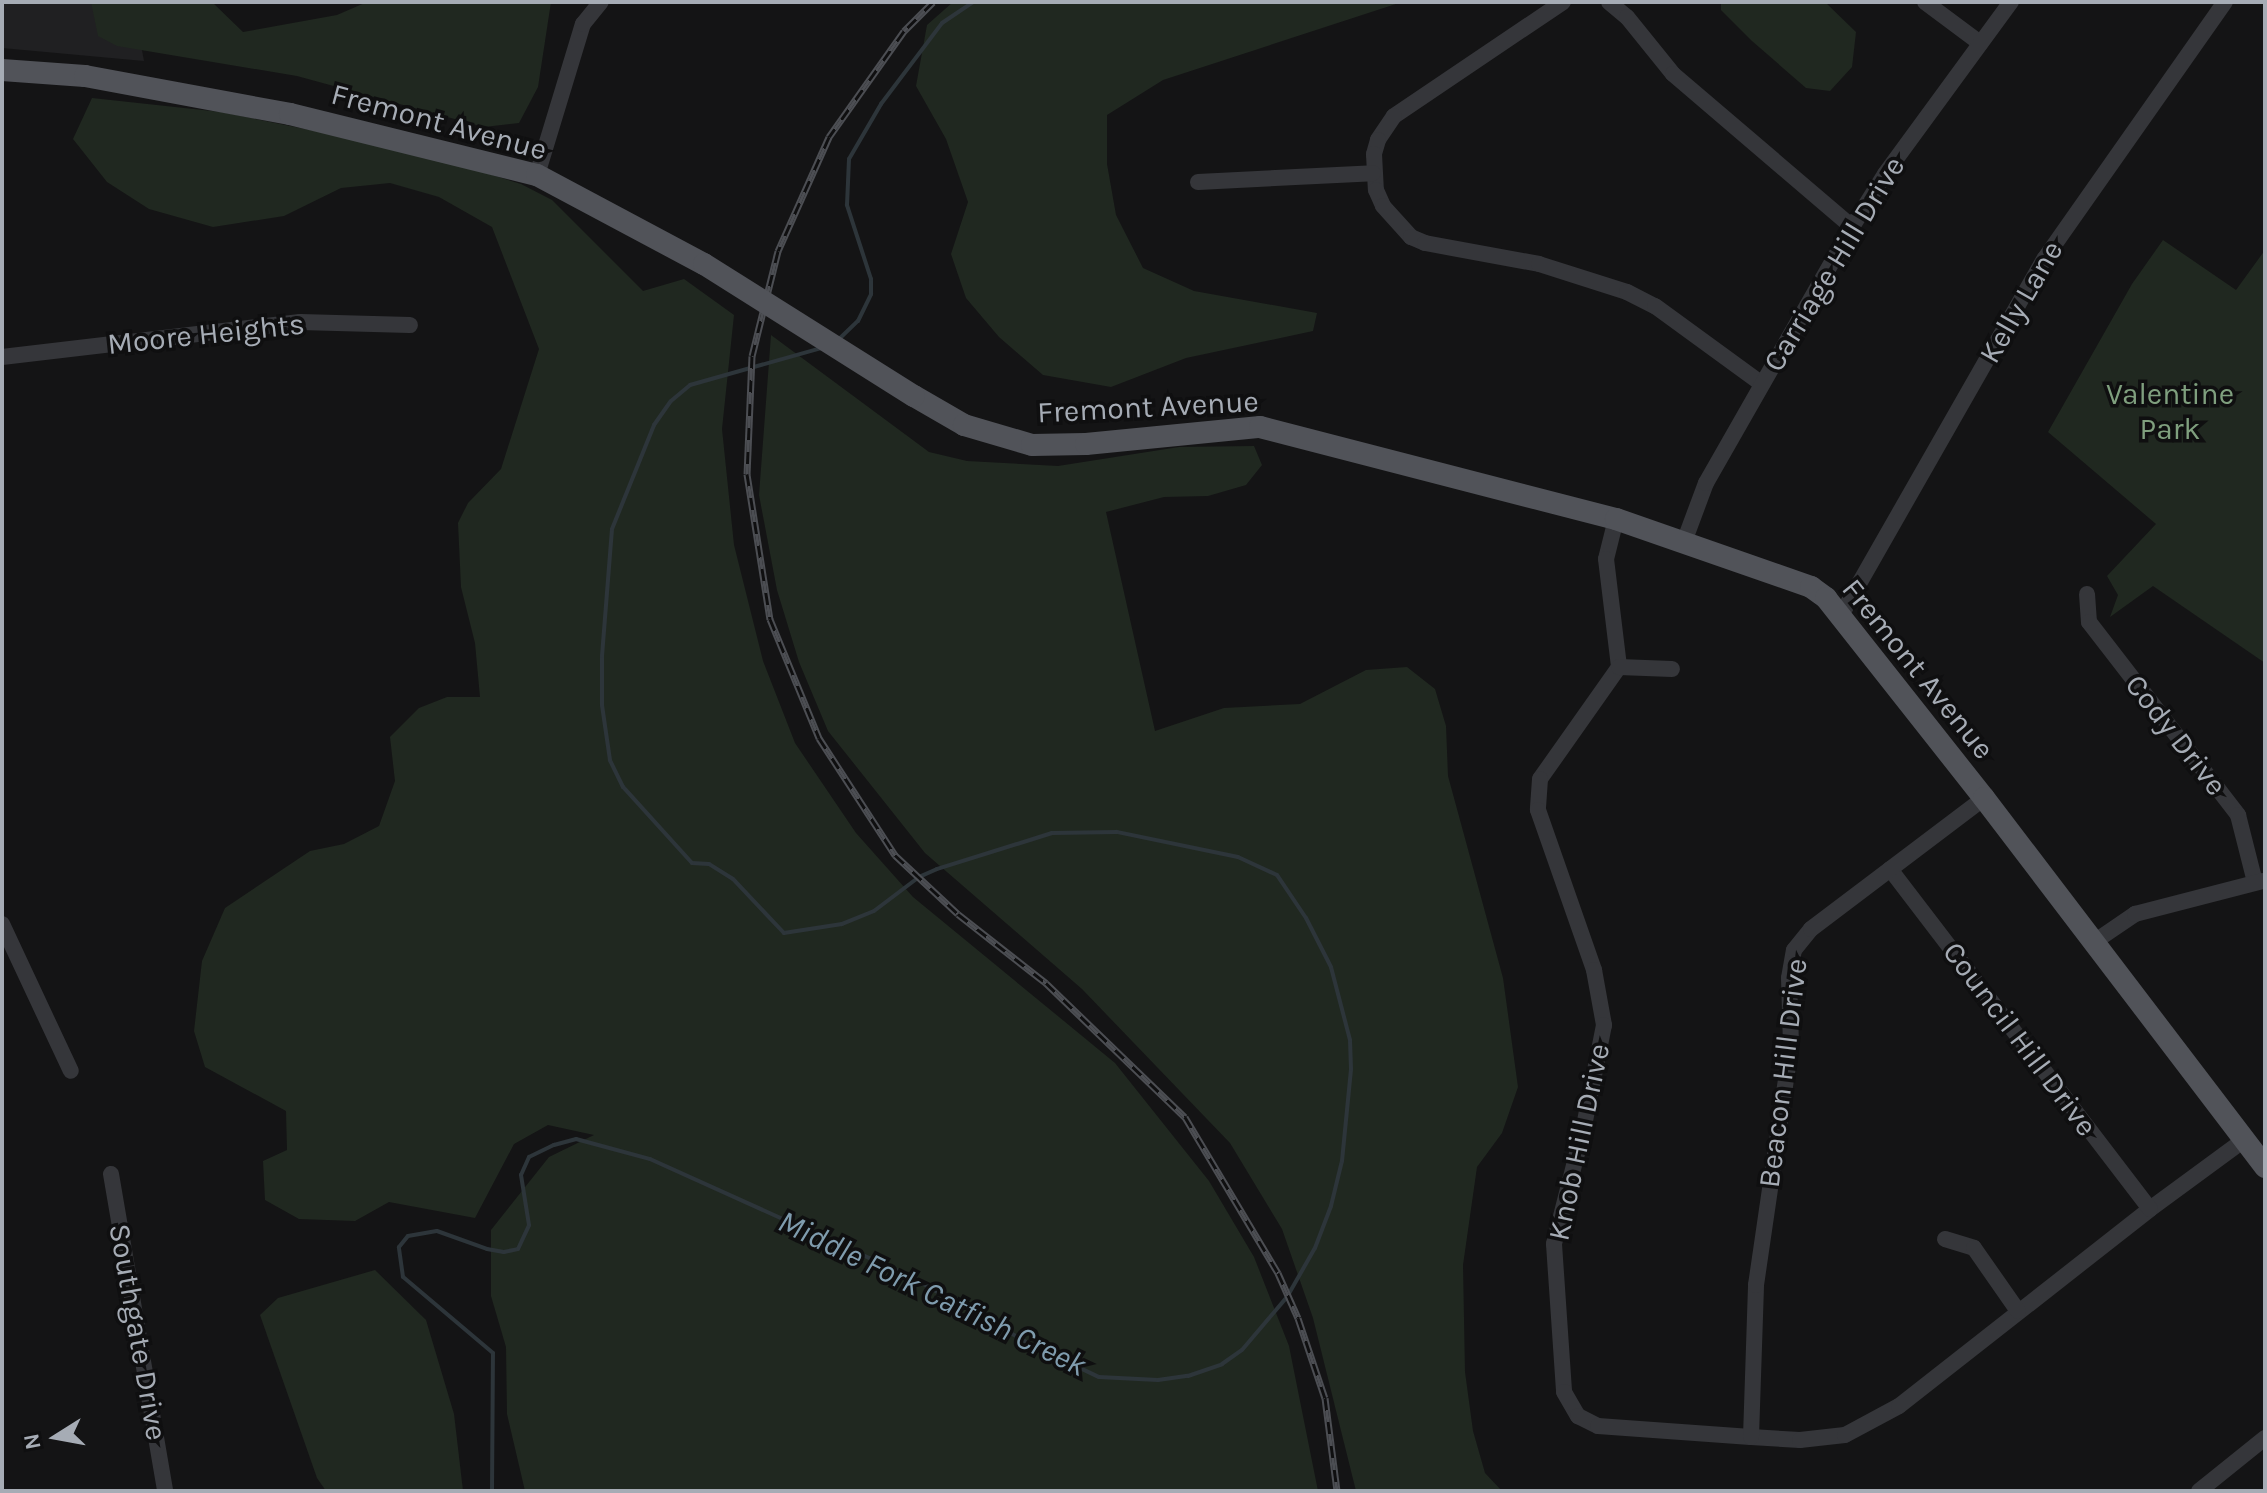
<!DOCTYPE html>
<style>
body{margin:0}
#map{position:relative;width:2267px;height:1493px;overflow:hidden;background:#141415;font-family:Karla,sans-serif}
div>[style]{position:absolute}
.built>*{inset:0;background:#202022}
.green>*{inset:0;background:#202820}
.stream>*{height:4px;margin:-2px;padding:0 2px;transform-origin:2px;border-radius:2px;background:#2d353a}
.minor>*{height:16px;margin:-8px;padding:0 8px;transform-origin:8px;border-radius:8px;background:#35363a}
.major>*{height:22px;margin:-11px;padding:0 11px;transform-origin:11px;border-radius:11px;background:#515359}
.rail>*{height:7px;margin-top:-3.5px;transform-origin:0;background:repeating-linear-gradient(90deg,#0f0f10 0 12px,#4c4e53 0 24px);box-sizing:border-box;border-block:2px solid #4c4e53}
.major-bridge>*{height:22px;margin:-11px;padding:0 11px;transform-origin:11px;border-radius:11px;background:#515359}
span{translate:-50% -50%;white-space:nowrap;text-align:center;line-height:1.15;-webkit-text-stroke:7px #0f0f10;paint-order:stroke}
.street-label{font-size:30px;color:#a6acb5}
.park-label{font-size:30px;color:#7f9f7e}
.water-label{font-size:32px;color:#7f9cae;font-style:italic}
.frame{position:absolute;inset:0;border:4px solid #a6acb5;pointer-events:none}
.north{position:absolute;left:16px;top:1397px;width:80px;height:80px;-webkit-text-stroke:6px #0f0f10;paint-order:stroke;rotate:259deg;font-size:22px;font-weight:700;line-height:32px;text-align:center;color:#a6acb5}
.north::after{content:'';display:block;margin:auto;width:28px;height:36px;background:#a6acb5;clip-path:polygon(50% 0,100% 100%,50% 72%,0 100%)}
</style>
<div id="map">
<div class="built">
<div style="clip-path:polygon(2px 2px,133px 2px,144px 61px,2px 48px)"></div>
</div>
<div class="green">
<div style="clip-path:polygon(91px 2px,212px 2px,243px 32px,337px 15px,367px 2px,551px 2px,538px 87px,519px 123px,484px 127px,297px 76px,117px 46px,98px 36px)"></div>
<div style="clip-path:polygon(953px 2px,1402px 2px,1163px 80px,1107px 115px,1107px 164px,1116px 215px,1143px 268px,1194px 291px,1317px 313px,1313px 331px,1186px 358px,1111px 387px,1043px 375px,999px 337px,966px 298px,951px 254px,968px 202px,946px 139px,916px 86px,927px 25px)"></div>
<div style="clip-path:polygon(1721px 2px,1825px 2px,1856px 32px,1852px 67px,1830px 91px,1806px 88px,1752px 41px,1721px 10px)"></div>
<div style="clip-path:polygon(92px 98px,221px 112px,415px 151px,521px 184px,552px 200px,643px 291px,684px 279px,734px 315px,722px 429px,734px 545px,763px 661px,795px 743px,856px 833px,913px 897px,1115px 1063px,1209px 1181px,1254px 1257px,1289px 1346px,1318px 1491px,525px 1491px,507px 1414px,506px 1347px,491px 1296px,491px 1230px,549px 1157px,594px 1135px,548px 1125px,514px 1144px,475px 1218px,389px 1202px,355px 1221px,299px 1219px,265px 1200px,263px 1161px,287px 1150px,286px 1111px,205px 1067px,194px 1031px,202px 961px,225px 908px,310px 851px,344px 844px,379px 826px,395px 781px,390px 737px,419px 708px,447px 697px,480px 697px,475px 643px,461px 587px,458px 523px,468px 503px,501px 469px,539px 349px,492px 227px,439px 197px,390px 183px,341px 188px,284px 216px,213px 227px,149px 209px,107px 182px,73px 139px)"></div>
<div style="clip-path:polygon(2163px 240px,2236px 290px,2265px 250px,2265px 663px,2153px 586px,2110px 617px,2118px 595px,2107px 576px,2156px 524px,2048px 432px,2132px 284px)"></div>
<div style="clip-path:polygon(771px 335px,929px 452px,967px 461px,1058px 466px,1179px 447px,1254px 446px,1262px 465px,1246px 485px,1208px 496px,1164px 497px,1106px 512px,1155px 731px,1224px 708px,1300px 704px,1366px 670px,1407px 667px,1435px 689px,1446px 726px,1448px 776px,1503px 978px,1518px 1087px,1502px 1133px,1477px 1167px,1463px 1265px,1465px 1372px,1473px 1431px,1485px 1473px,1502px 1491px,1356px 1491px,1313px 1318px,1282px 1229px,1230px 1143px,1082px 989px,925px 853px,828px 731px,799px 662px,777px 590px,759px 495px)"></div>
<div style="clip-path:polygon(375px 1270px,426px 1320px,454px 1414px,463px 1491px,326px 1491px,317px 1478px,260px 1315px,278px 1298px)"></div>
</div>
<div class="stream">
<div style="left:837px;top:341px;width:29px;rotate:-44deg"></div>
<div style="left:858px;top:321px;width:30px;rotate:-64deg"></div>
<div style="left:871px;top:294px;width:15px;rotate:-90deg"></div>
<div style="left:871px;top:279px;width:78px;rotate:-108deg"></div>
<div style="left:847px;top:205px;width:46px;rotate:-87.5deg"></div>
<div style="left:849px;top:159px;width:64px;rotate:-59.8deg"></div>
<div style="left:881px;top:104px;width:101px;rotate:-53deg"></div>
<div style="left:942px;top:23px;width:37px;rotate:-34deg"></div>
<div style="left:492px;top:1491px;width:138px;rotate:-89.6deg"></div>
<div style="left:493px;top:1353px;width:118px;rotate:-139.8deg"></div>
<div style="left:403px;top:1277px;width:30px;rotate:-98deg"></div>
<div style="left:399px;top:1247px;width:14px;rotate:-51deg"></div>
<div style="left:408px;top:1236px;width:29px;rotate:-10deg"></div>
<div style="left:437px;top:1231px;width:53px;rotate:19.8deg"></div>
<div style="left:487px;top:1249px;width:17px;rotate:10deg"></div>
<div style="left:504px;top:1252px;width:14px;rotate:-12deg"></div>
<div style="left:518px;top:1249px;width:26px;rotate:-65deg"></div>
<div style="left:529px;top:1225px;width:51px;rotate:-99.1deg"></div>
<div style="left:521px;top:1175px;width:20px;rotate:-66deg"></div>
<div style="left:529px;top:1157px;width:28px;rotate:-26deg"></div>
<div style="left:554px;top:1145px;width:23px;rotate:-15deg"></div>
<div style="left:576px;top:1139px;width:77px;rotate:15.1deg"></div>
<div style="left:650px;top:1159px;width:286px;rotate:24.3deg"></div>
<div style="left:911px;top:1277px;width:137px;rotate:29.4deg"></div>
<div style="left:1030px;top:1344px;width:76px;rotate:25.6deg"></div>
<div style="left:1099px;top:1377px;width:59px;rotate:2.9deg"></div>
<div style="left:1158px;top:1380px;width:30px;rotate:-8deg"></div>
<div style="left:1188px;top:1376px;width:36px;rotate:-19deg"></div>
<div style="left:1222px;top:1364px;width:24px;rotate:-35deg"></div>
<div style="left:1242px;top:1350px;width:70px;rotate:-49.7deg"></div>
<div style="left:1287px;top:1297px;width:56px;rotate:-60.3deg"></div>
<div style="left:1315px;top:1248px;width:45px;rotate:-69.1deg"></div>
<div style="left:1331px;top:1206px;width:46px;rotate:-76.3deg"></div>
<div style="left:1342px;top:1161px;width:92px;rotate:-84.4deg"></div>
<div style="left:1351px;top:1069px;width:29px;rotate:-92deg"></div>
<div style="left:1350px;top:1040px;width:75px;rotate:-104.6deg"></div>
<div style="left:1331px;top:967px;width:55px;rotate:-117deg"></div>
<div style="left:1306px;top:918px;width:52px;rotate:-124deg"></div>
<div style="left:1277px;top:875px;width:43px;rotate:-155.2deg"></div>
<div style="left:1238px;top:857px;width:124px;rotate:-168.3deg"></div>
<div style="left:1117px;top:832px;width:65px;rotate:179.1deg"></div>
<div style="left:1052px;top:833px;width:121px;rotate:162.6deg"></div>
<div style="left:937px;top:869px;width:20px;rotate:156deg"></div>
<div style="left:919px;top:877px;width:56px;rotate:142.9deg"></div>
<div style="left:874px;top:911px;width:35px;rotate:158deg"></div>
<div style="left:842px;top:924px;width:59px;rotate:171.2deg"></div>
<div style="left:784px;top:933px;width:74px;rotate:-133.4deg"></div>
<div style="left:733px;top:879px;width:28px;rotate:-148deg"></div>
<div style="left:709px;top:864px;width:17px;rotate:-177deg"></div>
<div style="left:692px;top:863px;width:103px;rotate:-132.2deg"></div>
<div style="left:623px;top:787px;width:30px;rotate:-116deg"></div>
<div style="left:610px;top:760px;width:56px;rotate:-98.3deg"></div>
<div style="left:602px;top:705px;width:49px;rotate:-90deg"></div>
<div style="left:602px;top:656px;width:127px;rotate:-85.5deg"></div>
<div style="left:612px;top:529px;width:112px;rotate:-68deg"></div>
<div style="left:654px;top:425px;width:29px;rotate:-55deg"></div>
<div style="left:671px;top:401px;width:25px;rotate:-40deg"></div>
<div style="left:690px;top:385px;width:137px;rotate:-15.7deg"></div>
</div>
<div class="minor">
<div style="left:1563px;top:2px;width:204px;rotate:146deg"></div>
<div style="left:1394px;top:116px;width:29px;rotate:124deg"></div>
<div style="left:1378px;top:140px;width:15px;rotate:106deg"></div>
<div style="left:1374px;top:154px;width:36px;rotate:87deg"></div>
<div style="left:1376px;top:190px;width:17px;rotate:66deg"></div>
<div style="left:1383px;top:206px;width:42px;rotate:47.9deg"></div>
<div style="left:1411px;top:237px;width:15px;rotate:23deg"></div>
<div style="left:1425px;top:243px;width:116px;rotate:10.4deg"></div>
<div style="left:1539px;top:264px;width:92px;rotate:17.7deg"></div>
<div style="left:1627px;top:292px;width:31px;rotate:27deg"></div>
<div style="left:1655px;top:306px;width:132px;rotate:36.1deg"></div>
<div style="left:1609px;top:2px;width:23px;rotate:40deg"></div>
<div style="left:1627px;top:17px;width:73px;rotate:51.1deg"></div>
<div style="left:1673px;top:74px;width:235px;rotate:40.5deg"></div>
<div style="left:1925px;top:2px;width:69px;rotate:36.7deg"></div>
<div style="left:537px;top:175px;width:158px;rotate:-73.1deg"></div>
<div style="left:583px;top:24px;width:28px;rotate:-51deg"></div>
<div style="left:1198px;top:182px;width:175px;rotate:-2.9deg"></div>
<div style="left:2px;top:357px;width:300px;rotate:-6.7deg"></div>
<div style="left:300px;top:322px;width:110px;rotate:1.6deg"></div>
<div style="left:1616px;top:519px;width:41px;rotate:104deg"></div>
<div style="left:1606px;top:559px;width:109px;rotate:83.1deg"></div>
<div style="left:1619px;top:667px;width:137px;rotate:125.2deg"></div>
<div style="left:1540px;top:779px;width:31px;rotate:94deg"></div>
<div style="left:1538px;top:810px;width:170px;rotate:70.7deg"></div>
<div style="left:1594px;top:970px;width:56px;rotate:79.7deg"></div>
<div style="left:1604px;top:1025px;width:103px;rotate:101.2deg"></div>
<div style="left:1584px;top:1126px;width:122px;rotate:104.3deg"></div>
<div style="left:1554px;top:1244px;width:148px;rotate:86.1deg"></div>
<div style="left:1564px;top:1392px;width:28px;rotate:60deg"></div>
<div style="left:1578px;top:1416px;width:22px;rotate:27deg"></div>
<div style="left:1598px;top:1426px;width:153px;rotate:4.1deg"></div>
<div style="left:1751px;top:1437px;width:49px;rotate:3.5deg"></div>
<div style="left:1800px;top:1440px;width:45px;rotate:-6.3deg"></div>
<div style="left:1845px;top:1435px;width:61px;rotate:-28.2deg"></div>
<div style="left:1899px;top:1406px;width:319px;rotate:-38.1deg"></div>
<div style="left:2150px;top:1209px;width:117px;rotate:-36.3deg"></div>
<div style="left:1684px;top:542px;width:63px;rotate:-69.6deg"></div>
<div style="left:1706px;top:483px;width:295px;rotate:-60.3deg"></div>
<div style="left:1852px;top:227px;width:62px;rotate:-58.1deg"></div>
<div style="left:1885px;top:174px;width:213px;rotate:-53.8deg"></div>
<div style="left:2087px;top:594px;width:28px;rotate:86deg"></div>
<div style="left:2089px;top:622px;width:244px;rotate:52.3deg"></div>
<div style="left:2238px;top:815px;width:69px;rotate:75.8deg"></div>
<div style="left:1840px;top:617px;width:413px;rotate:-60.3deg"></div>
<div style="left:2045px;top:258px;width:313px;rotate:-54.9deg"></div>
<div style="left:1619px;top:667px;width:53px;rotate:2.2deg"></div>
<div style="left:1890px;top:869px;width:428px;rotate:52.6deg"></div>
<div style="left:2px;top:924px;width:162px;rotate:64.9deg"></div>
<div style="left:2094px;top:942px;width:50px;rotate:-34.3deg"></div>
<div style="left:2135px;top:914px;width:132px;rotate:-14.5deg"></div>
<div style="left:111px;top:1174px;width:322px;rotate:80.3deg"></div>
<div style="left:1945px;top:1239px;width:30px;rotate:17deg"></div>
<div style="left:1974px;top:1248px;width:77px;rotate:55.1deg"></div>
<div style="left:1751px;top:1437px;width:152px;rotate:-88.1deg"></div>
<div style="left:1756px;top:1285px;width:243px;rotate:-81.7deg"></div>
<div style="left:1791px;top:1045px;width:67px;rotate:-91.7deg"></div>
<div style="left:1789px;top:978px;width:28px;rotate:-80deg"></div>
<div style="left:1794px;top:950px;width:27px;rotate:-51deg"></div>
<div style="left:1811px;top:929px;width:217px;rotate:-37.1deg"></div>
<div style="left:2199px;top:1491px;width:85px;rotate:-38.8deg"></div>
</div>
<div class="major">
<div style="left:2px;top:70px;width:83px;rotate:4.1deg"></div>
<div style="left:85px;top:76px;width:208px;rotate:10.5deg"></div>
<div style="left:290px;top:114px;width:254px;rotate:13.9deg"></div>
<div style="left:537px;top:175px;width:189px;rotate:28.1deg"></div>
<div style="left:914px;top:396px;width:58px;rotate:30.1deg"></div>
<div style="left:964px;top:425px;width:71px;rotate:16.4deg"></div>
<div style="left:1032px;top:445px;width:54px;rotate:-1.1deg"></div>
<div style="left:1086px;top:444px;width:175px;rotate:-5.6deg"></div>
<div style="left:1260px;top:427px;width:368px;rotate:14.5deg"></div>
<div style="left:1616px;top:519px;width:207px;rotate:19.2deg"></div>
<div style="left:1811px;top:587px;width:19px;rotate:36deg"></div>
<div style="left:1826px;top:598px;width:255px;rotate:51.7deg"></div>
<div style="left:1984px;top:798px;width:464px;rotate:52.7deg"></div>
</div>
<div class="rail">
<div style="left:933px;top:2px;width:41px;rotate:135deg"></div>
<div style="left:904px;top:31px;width:130px;rotate:125.3deg"></div>
<div style="left:829px;top:137px;width:125px;rotate:114.1deg"></div>
<div style="left:778px;top:251px;width:108px;rotate:103.9deg"></div>
<div style="left:752px;top:356px;width:118px;rotate:92.4deg"></div>
<div style="left:747px;top:474px;width:147px;rotate:81deg"></div>
<div style="left:770px;top:619px;width:129px;rotate:67.6deg"></div>
<div style="left:819px;top:738px;width:140px;rotate:57deg"></div>
<div style="left:895px;top:855px;width:86px;rotate:43.1deg"></div>
<div style="left:958px;top:914px;width:112px;rotate:38.1deg"></div>
<div style="left:1046px;top:983px;width:193px;rotate:44deg"></div>
<div style="left:1185px;top:1117px;width:182px;rotate:59.2deg"></div>
<div style="left:1278px;top:1273px;width:49px;rotate:66deg"></div>
<div style="left:1298px;top:1318px;width:84px;rotate:71.4deg"></div>
<div style="left:1325px;top:1398px;width:94px;rotate:82.6deg"></div>
</div>
<div class="major-bridge">
<div style="left:704px;top:264px;width:248px;rotate:32.2deg"></div>
</div>
<div class="street-label">
<span style="left:439px;top:122px;rotate:15deg">Fremont Avenue</span>
<span style="left:1834px;top:264px;rotate:-59deg">Carriage Hill Drive</span>
<span style="left:2021px;top:302px;rotate:-60deg">Kelly Lane</span>
<span style="left:206px;top:334px;rotate:-6deg">Moore Heights</span>
<span style="left:1148px;top:407px;rotate:-3deg">Fremont Avenue</span>
<span style="left:1918px;top:669px;rotate:51deg">Fremont Avenue</span>
<span style="left:2176px;top:735px;rotate:52deg">Cody Drive</span>
<span style="left:2020px;top:1039px;rotate:53deg">Council Hill Drive</span>
<span style="left:1783px;top:1073px;rotate:-83deg">Beacon Hill Drive</span>
<span style="left:1579px;top:1142px;rotate:-78deg">Knob Hill Drive</span>
<span style="left:138px;top:1332px;rotate:80deg">Southgate Drive</span>
</div>
<div class="park-label">
<span style="left:2170px;top:411px">Valentine<br>Park</span>
</div>
<div class="water-label">
<span style="left:932px;top:1294px;rotate:26deg">Middle Fork Catfish Creek</span>
</div>
<div class="frame"></div>
<div class="north">N</div>
</div>
